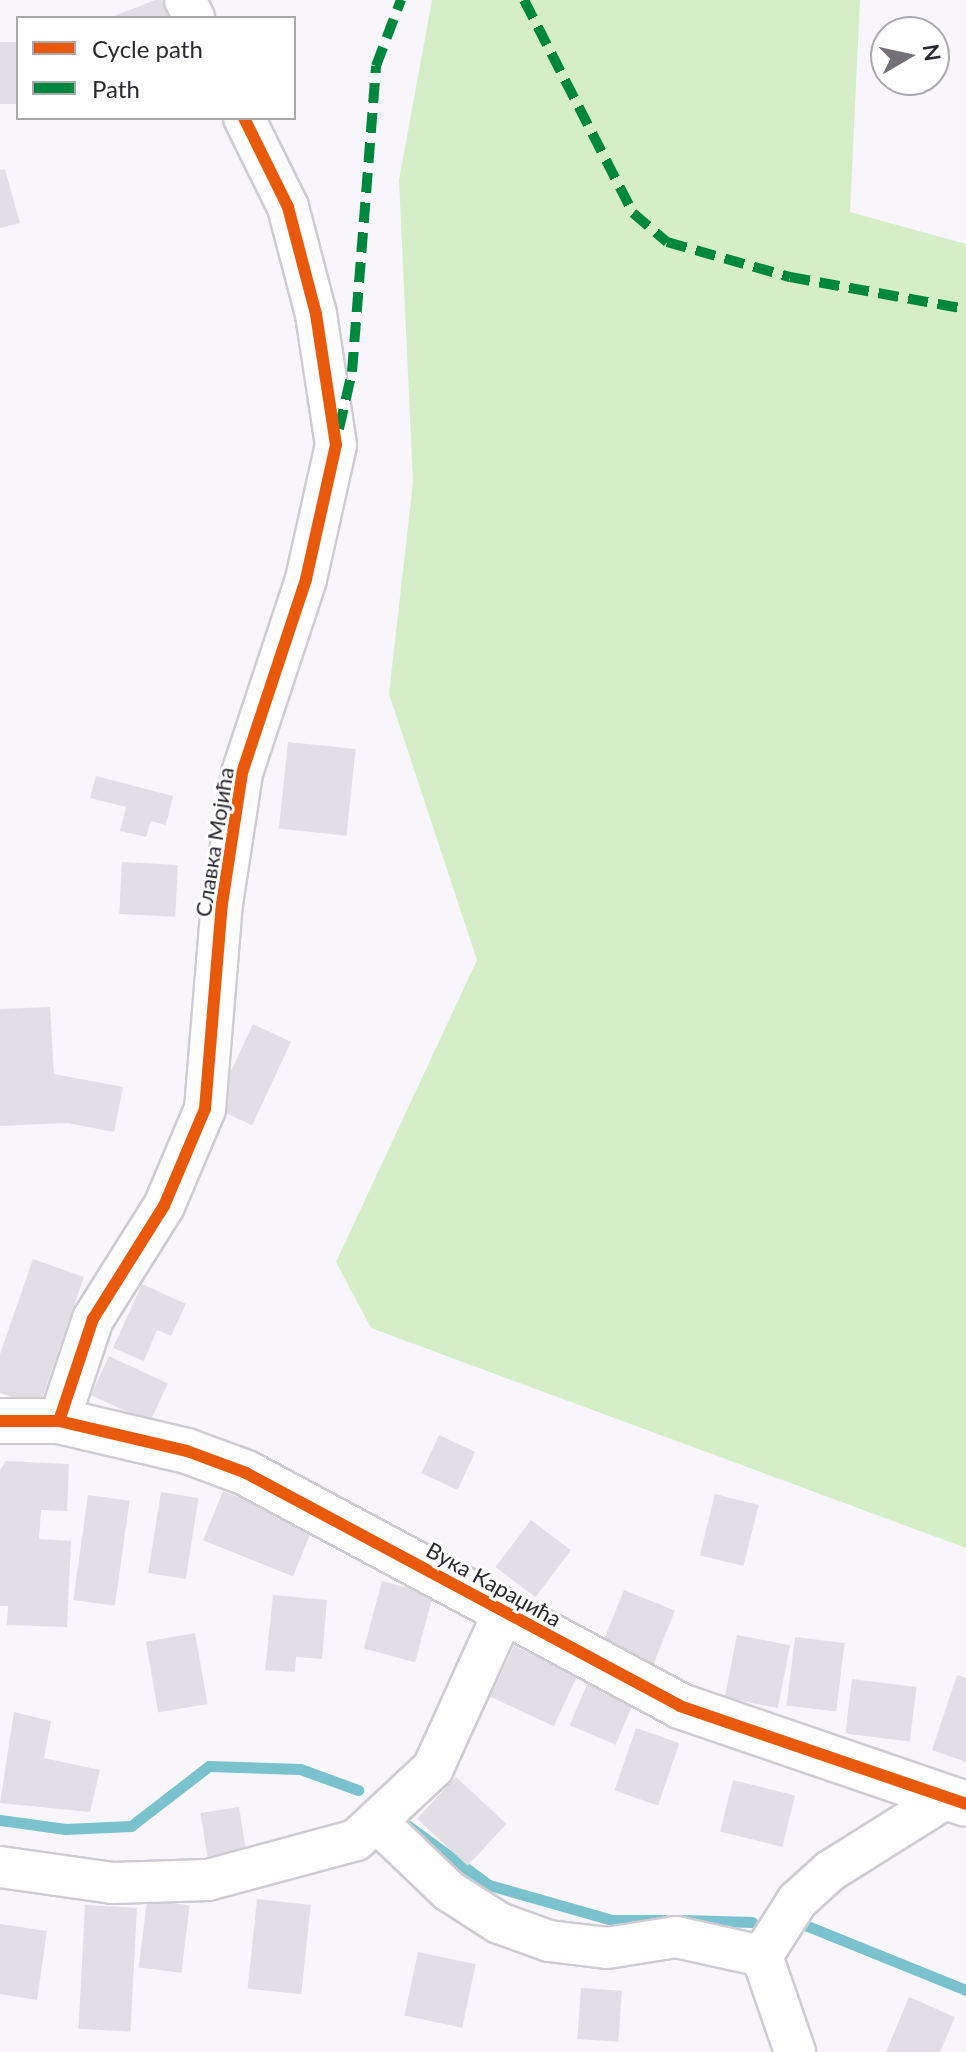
<!DOCTYPE html>
<meta charset="utf-8">
<style>
body{margin:0}
#map{position:relative;width:966px;height:2052px;overflow:hidden;background:#f8f6fb;font-family:Lato,sans-serif}
div>[style]{position:absolute}
.green>*{inset:0;background:#d5eec8}
.stream>*{height:11px;margin:-5.5px;padding:0 5.5px;transform-origin:5.5px;border-radius:5.5px;background:#79c2ce}
.building>*{inset:0;background:#e1dfe5;transform-origin:0 0}
.roads{filter:drop-shadow(2px 0 #ceccd2) drop-shadow(-2px 0 #ceccd2) drop-shadow(0 2px #ceccd2) drop-shadow(0 -2px #ceccd2)}
.street>*{height:40px;margin:-20px;padding:0 20px;transform-origin:20px;border-radius:20px;background:#fefefe}
.secondary>*{height:44px;margin:-22px;padding:0 22px;transform-origin:22px;border-radius:22px;background:#fefefe}
.quiet>*{height:10px;margin-top:-5px;transform-origin:0;background:repeating-linear-gradient(90deg,#00873e 0 20px,transparent 0 30px)}
.cycleway>*{height:12px;margin:-6px;padding:0 6px;transform-origin:6px;border-radius:6px;background:#e8590c}
span{translate:-50% -50%;white-space:nowrap;text-align:center;line-height:1.15;-webkit-text-stroke:6px #fff;paint-order:stroke}
.street-label{font-size:22px;color:#2b2830}
.legend{position:absolute;left:16px;top:16px;width:280px;height:104px;box-sizing:border-box;background:#fff;border:2px solid #aaa9ac;margin:0;padding:10px 14px;list-style:none;font-size:24px;color:#2b2830}
.legend li{display:flex;align-items:center;gap:16px;height:40px}
.legend b{width:40px;border:2px solid #aaa9ac}
.north{position:absolute;left:870px;top:16px;width:80px;height:80px;box-sizing:border-box;background:#fff;border:2px solid #aaa9ac;border-radius:50%;rotate:81deg;font-size:22px;font-weight:700;line-height:32px;text-align:center;color:#2b2830}
.north::after{content:'';display:block;margin:auto;width:28px;height:36px;background:#737077;clip-path:polygon(50% 0,100% 100%,50% 72%,0 100%)}
</style>
<div id="map">
<div class="green">
<div style="clip-path:polygon(432px 0,860px 0,850px 212px,966px 244px,966px 1548px,371px 1328px,336px 1262px,477px 960px,389px 694px,413px 482px,399px 180px)"></div>
</div>
<div class="stream">
<div style="left:0;top:1820px;width:66px;rotate:7.9deg"></div>
<div style="left:65px;top:1829px;width:66px;rotate:-2.6deg"></div>
<div style="left:131px;top:1826px;width:98px;rotate:-37.6deg"></div>
<div style="left:209px;top:1766px;width:91px;rotate:1.9deg"></div>
<div style="left:300px;top:1769px;width:62px;rotate:19.9deg"></div>
<div style="left:404px;top:1823px;width:105px;rotate:36.1deg"></div>
<div style="left:489px;top:1885px;width:128px;rotate:15.9deg"></div>
<div style="left:612px;top:1920px;width:53px"></div>
<div style="left:683px;top:1920px;width:69px;rotate:1.7deg"></div>
<div style="left:805px;top:1925px;width:174px;rotate:22deg"></div>
</div>
<div class="building">
<div style="clip-path:polygon(161px 0,168px 18px,109px 18px,155px 0)"></div>
<div style="left:18px;top:42px;width:62px;height:18px;rotate:90deg"></div>
<div style="clip-path:polygon(5px 169px,20px 223px,0 228px,0 170px)"></div>
<div style="left:288px;top:742px;width:68px;height:87px;rotate:6deg"></div>
<div style="clip-path:polygon(96px 776px,173px 796px,166px 825px,151px 821px,146px 837px,120px 831px,126px 807px,90px 798px)"></div>
<div style="left:122px;top:862px;width:56px;height:52px;rotate:3deg"></div>
<div style="clip-path:polygon(50px 1007px,54px 1074px,123px 1087px,114px 1132px,68px 1123px,0 1126px,0 1009px)"></div>
<div style="left:253px;top:1024px;width:42px;height:92px;rotate:25deg"></div>
<div style="clip-path:polygon(33px 1259px,84px 1277px,39px 1407px,0 1393px,0 1354px)"></div>
<div style="clip-path:polygon(142px 1284px,186px 1304px,171px 1336px,157px 1330px,144px 1361px,113px 1348px)"></div>
<div style="left:109px;top:1356px;width:65px;height:43px;rotate:25deg"></div>
<div style="left:439px;top:1435px;width:40px;height:42px;rotate:25deg"></div>
<div style="clip-path:polygon(6px 1461px,69px 1464px,67px 1511px,41px 1510px,39px 1539px,71px 1541px,67px 1627px,7px 1625px,8px 1606px,0 1606px,0 1470px)"></div>
<div style="left:223px;top:1491px;width:97px;height:53px;rotate:22deg"></div>
<div style="left:161px;top:1492px;width:38px;height:82px;rotate:9deg"></div>
<div style="left:715px;top:1494px;width:45px;height:63px;rotate:14deg"></div>
<div style="left:88px;top:1495px;width:42px;height:106px;rotate:8deg"></div>
<div style="left:531px;top:1520px;width:50px;height:59px;rotate:37deg"></div>
<div style="left:382px;top:1581px;width:53px;height:70px;rotate:15deg"></div>
<div style="left:624px;top:1590px;width:55px;height:61px;rotate:22deg"></div>
<div style="clip-path:polygon(273px 1595px,327px 1600px,322px 1659px,296px 1657px,295px 1672px,265px 1670px)"></div>
<div style="left:195px;top:1633px;width:72px;height:50px;rotate:80deg"></div>
<div style="left:737px;top:1635px;width:54px;height:64px;rotate:11deg"></div>
<div style="left:795px;top:1637px;width:50px;height:69px;rotate:7deg"></div>
<div style="left:514px;top:1646px;width:70px;height:56px;rotate:25deg"></div>
<div style="clip-path:polygon(957px 1675px,966px 1678px,966px 1762px,932px 1750px)"></div>
<div style="left:852px;top:1679px;width:65px;height:55px;rotate:7deg"></div>
<div style="left:588px;top:1682px;width:50px;height:47px;rotate:23deg"></div>
<div style="clip-path:polygon(14px 1712px,51px 1721px,44px 1758px,100px 1770px,90px 1812px,0 1803px)"></div>
<div style="left:636px;top:1728px;width:46px;height:66px;rotate:19deg"></div>
<div style="left:456px;top:1777px;width:69px;height:57px;rotate:43deg"></div>
<div style="left:733px;top:1780px;width:64px;height:53px;rotate:14deg"></div>
<div style="left:239px;top:1807px;width:44px;height:39px;rotate:81deg"></div>
<div style="left:257px;top:1899px;width:54px;height:90px;rotate:6deg"></div>
<div style="left:147px;top:1900px;width:43px;height:68px;rotate:7deg"></div>
<div style="left:85px;top:1905px;width:52px;height:124px;rotate:3deg"></div>
<div style="clip-path:polygon(0 1924px,47px 1931px,37px 2000px,0 1994px)"></div>
<div style="left:418px;top:1952px;width:59px;height:65px;rotate:12deg"></div>
<div style="left:581px;top:1988px;width:41px;height:51px;rotate:4deg"></div>
<div style="clip-path:polygon(909px 1997px,955px 2017px,940px 2052px,886px 2052px)"></div>
</div>
<div class="roads">
<div class="street">
<div style="left:185px;top:0;width:20px;rotate:63deg"></div>
<div style="left:59px;top:1421px;width:108px;rotate:-71.6deg"></div>
<div style="left:93px;top:1319px;width:133px;rotate:-57.9deg"></div>
<div style="left:164px;top:1206px;width:105px;rotate:-67.1deg"></div>
<div style="left:205px;top:1109px;width:206px;rotate:-85.3deg"></div>
<div style="left:222px;top:904px;width:133px;rotate:-81.3deg"></div>
<div style="left:242px;top:773px;width:204px;rotate:-71.7deg"></div>
<div style="left:306px;top:579px;width:137px;rotate:-77.4deg"></div>
<div style="left:336px;top:445px;width:133px;rotate:-98.7deg"></div>
<div style="left:316px;top:314px;width:111px;rotate:-104.7deg"></div>
<div style="left:288px;top:207px;width:99px;rotate:-116.3deg"></div>
<div style="left:378px;top:1823px;width:98px;rotate:43.8deg"></div>
<div style="left:449px;top:1891px;width:59px;rotate:32.6deg"></div>
<div style="left:499px;top:1923px;width:53px;rotate:19.8deg"></div>
<div style="left:549px;top:1941px;width:58px;rotate:6.9deg"></div>
<div style="left:607px;top:1948px;width:70px;rotate:-9.1deg"></div>
<div style="left:676px;top:1937px;width:88px;rotate:12.5deg"></div>
<div style="left:0;top:1867px;width:114px;rotate:8.1deg"></div>
<div style="left:113px;top:1883px;width:95px;rotate:-1.8deg"></div>
<div style="left:208px;top:1880px;width:153px;rotate:-15.1deg"></div>
<div style="left:356px;top:1840px;width:105px;rotate:-43.1deg"></div>
<div style="left:433px;top:1768px;width:169px;rotate:-65.6deg"></div>
<div style="left:762px;top:1956px;width:65px;rotate:-57.5deg"></div>
<div style="left:797px;top:1901px;width:45px;rotate:-42.3deg"></div>
<div style="left:830px;top:1871px;width:136px;rotate:-32.1deg"></div>
<div style="left:762px;top:1956px;width:102px;rotate:71deg"></div>
</div>
<div class="secondary">
<div style="left:0;top:1421px;width:59px"></div>
<div style="left:59px;top:1421px;width:131px;rotate:13.2deg"></div>
<div style="left:187px;top:1451px;width:63px;rotate:20.4deg"></div>
<div style="left:246px;top:1473px;width:493px;rotate:28.2deg"></div>
<div style="left:680px;top:1706px;width:302px;rotate:18.9deg"></div>
</div>
</div>
<div class="quiet">
<div style="left:524px;top:0;width:239px;rotate:62.9deg"></div>
<div style="left:633px;top:213px;width:45px;rotate:40.5deg"></div>
<div style="left:667px;top:242px;width:128px;rotate:15.9deg"></div>
<div style="left:790px;top:277px;width:179px;rotate:10.3deg"></div>
<div style="left:339px;top:429px;width:58px;rotate:-77.2deg"></div>
<div style="left:352px;top:372px;width:307px;rotate:-85.5deg"></div>
<div style="left:376px;top:66px;width:71px;rotate:-69.3deg"></div>
</div>
<div class="cycleway">
<div style="left:0;top:1421px;width:59px"></div>
<div style="left:59px;top:1421px;width:131px;rotate:13.2deg"></div>
<div style="left:187px;top:1451px;width:63px;rotate:20.4deg"></div>
<div style="left:246px;top:1473px;width:493px;rotate:28.2deg"></div>
<div style="left:680px;top:1706px;width:302px;rotate:18.9deg"></div>
<div style="left:59px;top:1421px;width:108px;rotate:-71.6deg"></div>
<div style="left:93px;top:1319px;width:133px;rotate:-57.9deg"></div>
<div style="left:164px;top:1206px;width:105px;rotate:-67.1deg"></div>
<div style="left:205px;top:1109px;width:206px;rotate:-85.3deg"></div>
<div style="left:222px;top:904px;width:133px;rotate:-81.3deg"></div>
<div style="left:242px;top:773px;width:204px;rotate:-71.7deg"></div>
<div style="left:306px;top:579px;width:137px;rotate:-77.4deg"></div>
<div style="left:336px;top:445px;width:133px;rotate:-98.7deg"></div>
<div style="left:316px;top:314px;width:111px;rotate:-104.7deg"></div>
<div style="left:288px;top:207px;width:99px;rotate:-116.3deg"></div>
</div>
<div class="street-label">
<span style="left:214px;top:842px;rotate:-81deg">Славка Мојића</span>
<span style="left:494px;top:1584px;rotate:29deg">Вука Караџића</span>
</div>
<ul class="legend">
<li><b style="height:10px;background:#e8590c"></b>Cycle path</li>
<li><b style="height:10px;background:#00873e"></b>Path</li>
</ul>
<div class="north">N</div>
</div>
